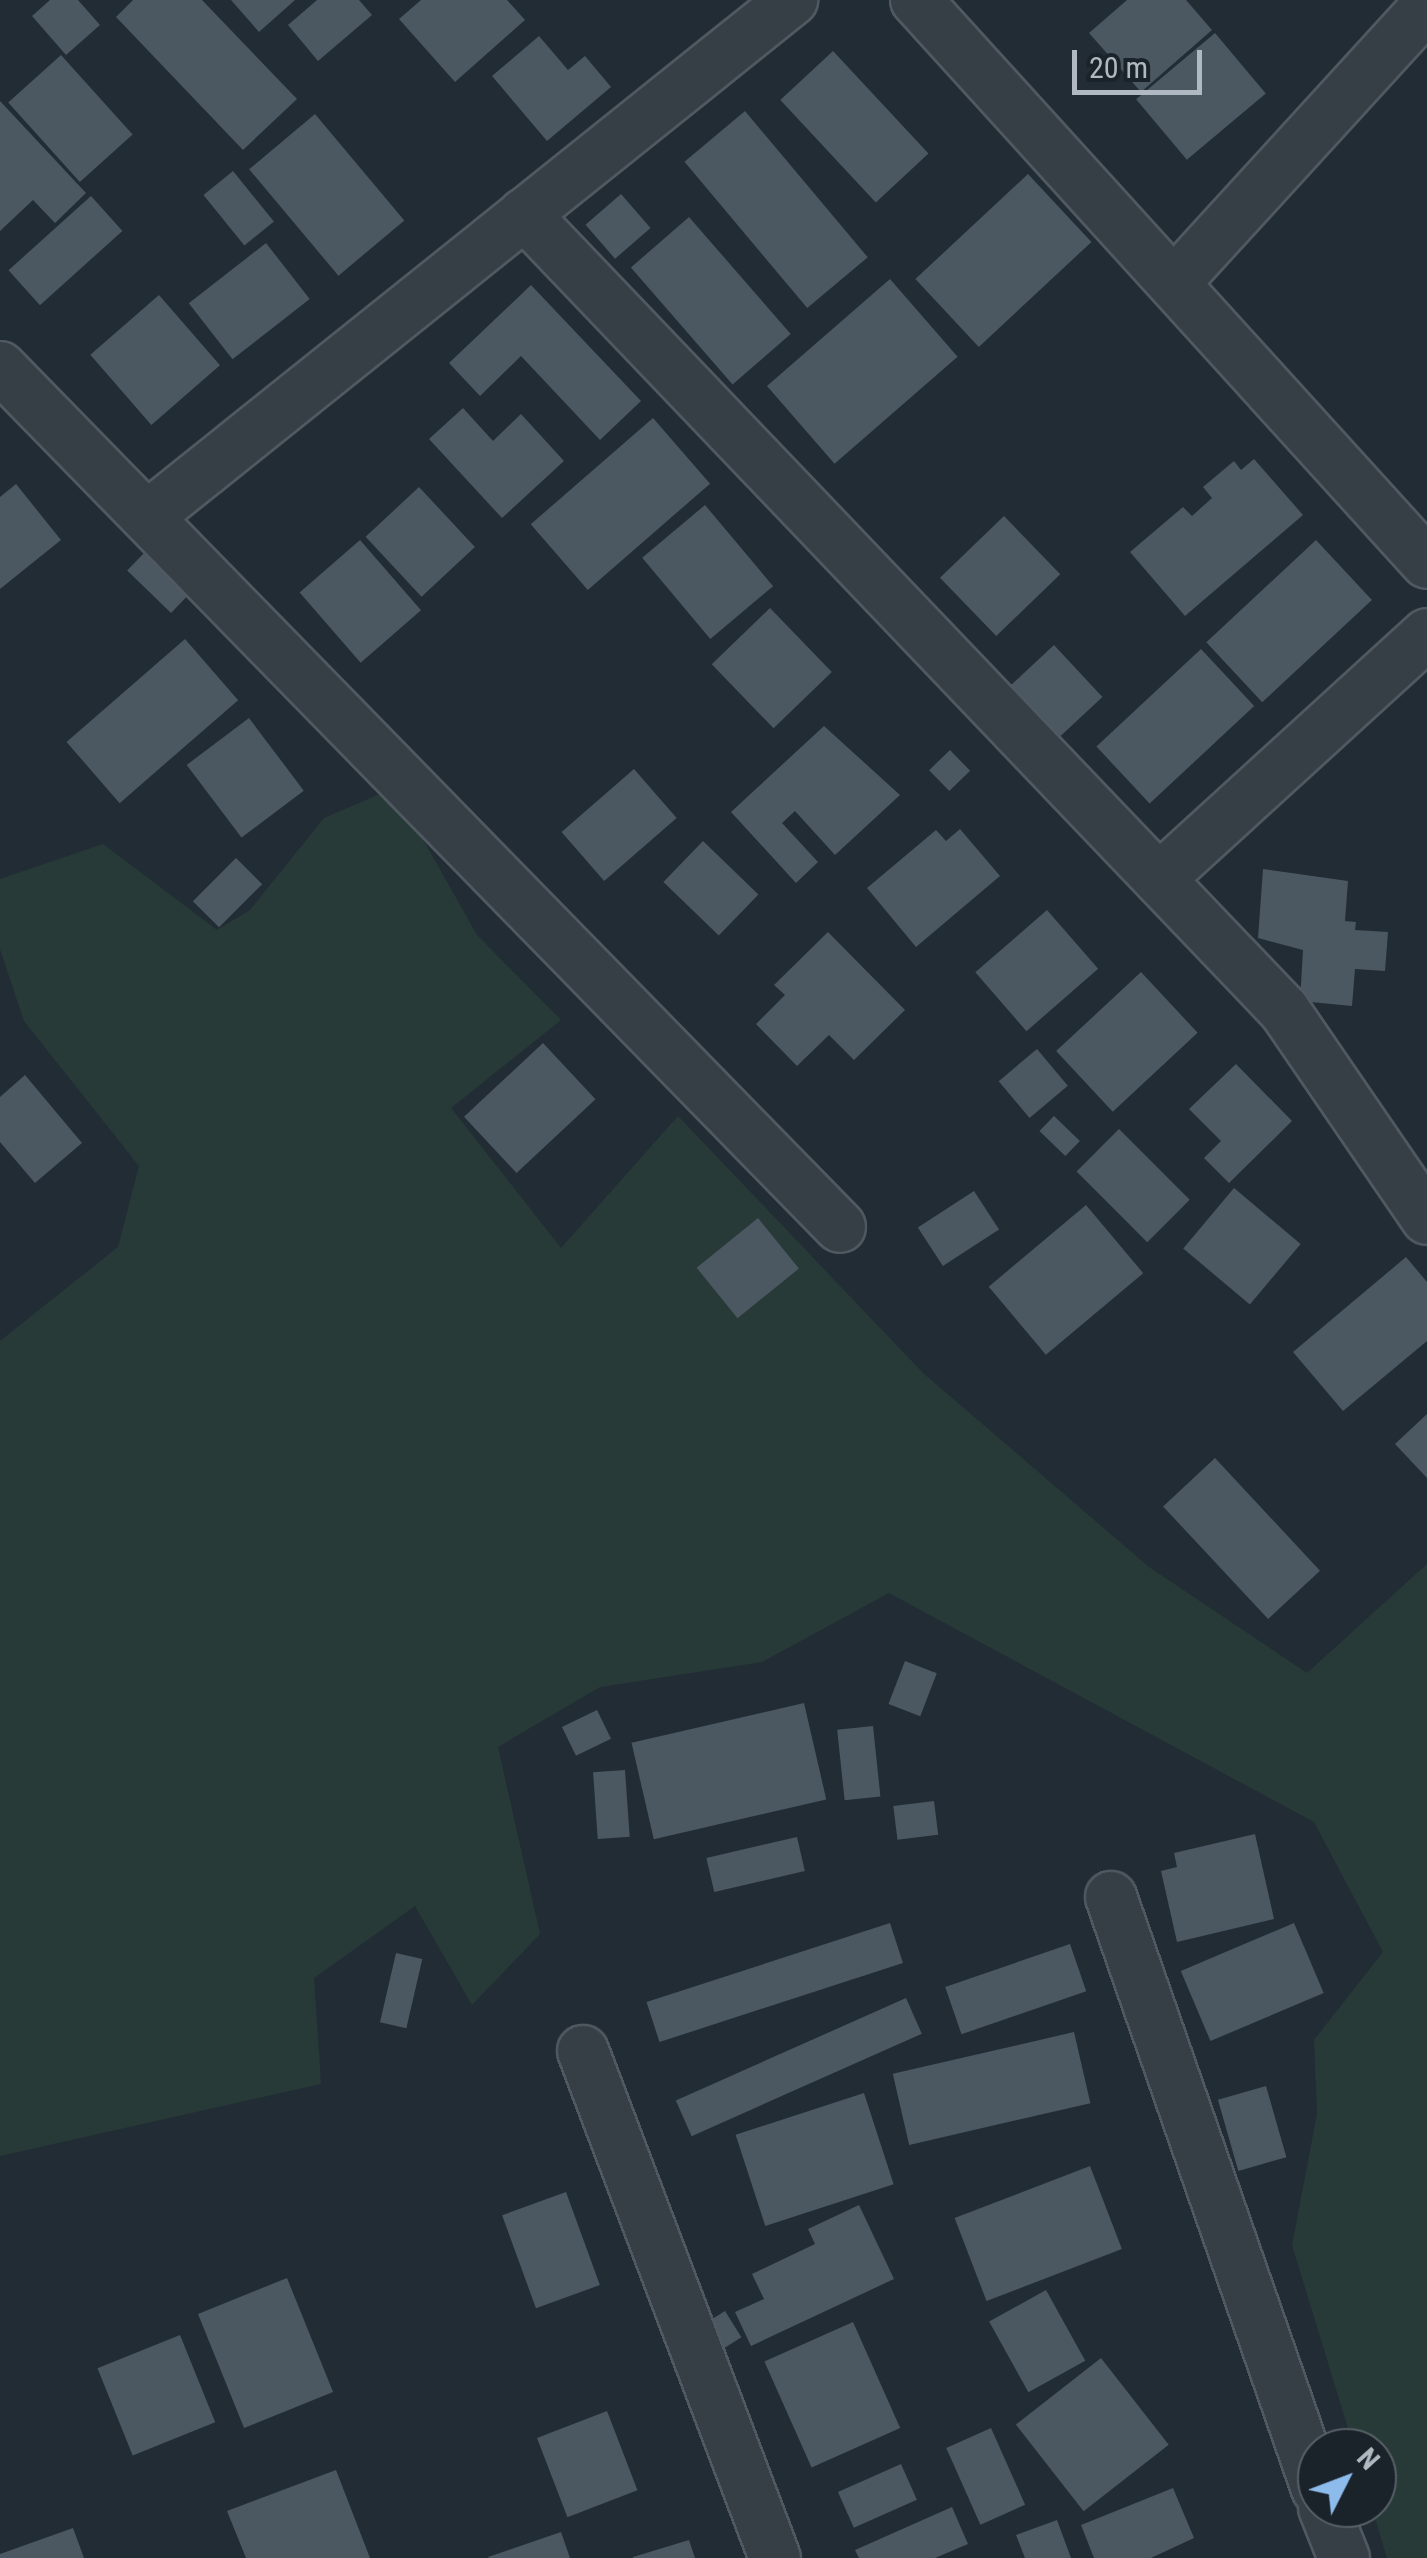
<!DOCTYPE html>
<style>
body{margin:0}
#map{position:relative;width:1427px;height:2558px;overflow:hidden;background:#222c35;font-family:"Roboto Condensed",sans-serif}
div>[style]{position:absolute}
.green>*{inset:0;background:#273a38}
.building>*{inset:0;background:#4b5761;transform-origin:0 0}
.roads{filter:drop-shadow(2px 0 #505961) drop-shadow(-2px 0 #505961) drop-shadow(0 2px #505961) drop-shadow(0 -2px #505961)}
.minor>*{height:50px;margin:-25px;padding:0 25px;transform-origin:25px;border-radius:25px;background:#363e46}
span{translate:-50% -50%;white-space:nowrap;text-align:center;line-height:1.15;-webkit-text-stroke:9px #1b232a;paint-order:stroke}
.north{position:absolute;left:1297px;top:2428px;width:100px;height:100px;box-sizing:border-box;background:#1b232a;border:2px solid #575f67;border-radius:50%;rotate:48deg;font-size:28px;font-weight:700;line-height:40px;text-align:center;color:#b0b9c2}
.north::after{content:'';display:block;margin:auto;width:35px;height:45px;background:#8cbbec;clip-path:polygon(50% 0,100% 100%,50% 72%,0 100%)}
.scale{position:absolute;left:1072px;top:50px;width:130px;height:45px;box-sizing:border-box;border:5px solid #b0b9c2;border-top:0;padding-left:12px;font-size:30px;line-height:35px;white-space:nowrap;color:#b0b9c2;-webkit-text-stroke:8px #1b232a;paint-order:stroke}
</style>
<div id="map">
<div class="green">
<div style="clip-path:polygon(394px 788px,477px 935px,561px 1020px,451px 1108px,561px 1248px,678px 1116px,923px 1373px,1149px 1567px,1307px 1673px,1427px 1564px,1427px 2558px,1387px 2558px,1372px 2508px,1377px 2508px,1377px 2448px,1354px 2448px,1292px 2245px,1317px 2114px,1314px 2040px,1383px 1952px,1314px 1822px,889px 1593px,762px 1662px,600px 1687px,498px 1747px,540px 1934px,472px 2005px,415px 1906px,314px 1978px,321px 2084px,0 2156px,0 1341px,118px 1247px,139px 1166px,24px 1021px,0 949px,0 879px,103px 844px,217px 930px,250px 910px,324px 818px)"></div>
</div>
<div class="building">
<div style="clip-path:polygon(50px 0,78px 0,100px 25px,66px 55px,32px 16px)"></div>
<div style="clip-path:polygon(133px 0,202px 0,297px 99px,243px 150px,116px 17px)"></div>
<div style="clip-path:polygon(231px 0,295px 0,259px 32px)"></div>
<div style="clip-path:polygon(317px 0,359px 0,372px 15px,318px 61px,288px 25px)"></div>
<div style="clip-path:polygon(421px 0,507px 0,525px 20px,455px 82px,399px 19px)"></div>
<div style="clip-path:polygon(1127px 0,1186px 0,1212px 30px,1141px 92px,1089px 33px)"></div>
<div style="left:1215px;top:33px;width:79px;height:103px;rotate:50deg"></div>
<div style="clip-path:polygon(539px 36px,568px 70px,585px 56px,611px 87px,547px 141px,492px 76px)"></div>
<div style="left:833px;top:51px;width:140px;height:72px;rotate:47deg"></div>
<div style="left:61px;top:55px;width:107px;height:71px;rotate:48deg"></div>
<div style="clip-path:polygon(0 101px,86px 193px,55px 223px,33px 200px,0 231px)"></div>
<div style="left:745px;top:111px;width:191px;height:79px;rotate:50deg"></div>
<div style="left:315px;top:114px;width:139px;height:86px;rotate:50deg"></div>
<div style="left:233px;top:171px;width:65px;height:38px;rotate:51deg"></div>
<div style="left:1028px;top:174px;width:93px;height:154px;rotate:47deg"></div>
<div style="left:621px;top:194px;width:45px;height:47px;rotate:49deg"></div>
<div style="left:91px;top:196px;width:47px;height:111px;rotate:48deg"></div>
<div style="left:689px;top:217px;width:155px;height:77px;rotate:49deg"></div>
<div style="left:266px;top:243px;width:71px;height:98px;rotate:52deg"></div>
<div style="left:890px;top:279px;width:103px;height:163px;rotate:49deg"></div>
<div style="clip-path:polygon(531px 285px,641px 401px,600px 440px,521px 356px,480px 396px,449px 363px)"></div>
<div style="left:159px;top:295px;width:93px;height:91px;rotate:49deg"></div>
<div style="clip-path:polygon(463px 408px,493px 441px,521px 414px,564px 461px,502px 518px,429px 439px)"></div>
<div style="left:653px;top:418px;width:87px;height:162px;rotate:49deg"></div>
<div style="clip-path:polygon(1254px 459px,1303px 515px,1185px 616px,1130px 552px,1183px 507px,1192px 516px,1212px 498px,1203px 487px,1234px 461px,1241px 470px)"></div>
<div style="clip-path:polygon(16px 484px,61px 540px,0 589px,0 497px)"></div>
<div style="left:419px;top:487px;width:82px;height:73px;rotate:47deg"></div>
<div style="left:705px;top:505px;width:106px;height:82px;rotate:50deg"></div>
<div style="left:1004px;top:516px;width:81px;height:89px;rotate:46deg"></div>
<div style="left:360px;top:540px;width:93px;height:80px;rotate:49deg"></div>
<div style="left:1316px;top:540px;width:82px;height:150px;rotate:47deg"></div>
<div style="left:148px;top:549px;width:61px;height:30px;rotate:44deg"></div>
<div style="left:770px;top:608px;width:89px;height:81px;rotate:46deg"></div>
<div style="left:185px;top:639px;width:81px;height:157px;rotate:49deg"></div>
<div style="left:1054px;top:645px;width:71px;height:77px;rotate:47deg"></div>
<div style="left:1201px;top:649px;width:78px;height:143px;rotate:47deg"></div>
<div style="left:249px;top:718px;width:91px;height:78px;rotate:53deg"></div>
<div style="clip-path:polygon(824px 726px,900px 795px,835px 855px,795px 811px,782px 823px,818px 862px,796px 883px,731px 812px)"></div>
<div style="left:950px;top:750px;width:29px;height:29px;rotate:46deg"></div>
<div style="left:634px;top:769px;width:65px;height:96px;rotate:49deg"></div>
<div style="clip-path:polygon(960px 829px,1000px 876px,916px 947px,867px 888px,936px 830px,946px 841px)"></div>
<div style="left:703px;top:841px;width:77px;height:57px;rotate:44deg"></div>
<div style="left:236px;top:858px;width:37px;height:61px;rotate:45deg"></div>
<div style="clip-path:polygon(1263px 869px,1348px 881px,1345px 921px,1356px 922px,1355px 930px,1388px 932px,1385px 971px,1355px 969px,1352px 1006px,1300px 1001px,1303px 950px,1258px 938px)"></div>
<div style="left:1047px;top:910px;width:78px;height:95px;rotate:49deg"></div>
<div style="clip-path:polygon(828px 932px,905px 1010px,854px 1060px,829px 1035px,797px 1066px,756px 1024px,785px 995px,774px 985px)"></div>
<div style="left:1141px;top:972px;width:83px;height:116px;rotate:47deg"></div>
<div style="left:543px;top:1043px;width:77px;height:108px;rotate:47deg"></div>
<div style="left:1037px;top:1049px;width:48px;height:50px;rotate:50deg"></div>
<div style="clip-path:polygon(1236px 1064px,1292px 1121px,1229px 1183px,1204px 1158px,1221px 1141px,1189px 1109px)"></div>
<div style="clip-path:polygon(25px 1075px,82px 1143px,35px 1183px,0 1142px,0 1097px)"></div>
<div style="left:1054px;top:1116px;width:36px;height:21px;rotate:44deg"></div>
<div style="left:1119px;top:1129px;width:100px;height:60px;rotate:45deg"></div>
<div style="left:1234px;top:1188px;width:87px;height:79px;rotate:40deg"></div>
<div style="left:974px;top:1191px;width:46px;height:67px;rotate:57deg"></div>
<div style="left:1086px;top:1205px;width:89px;height:127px;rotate:50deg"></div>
<div style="left:758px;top:1218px;width:65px;height:79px;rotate:51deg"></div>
<div style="clip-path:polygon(1406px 1257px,1427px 1282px,1427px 1341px,1343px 1411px,1293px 1352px)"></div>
<div style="clip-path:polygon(1427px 1414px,1427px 1478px,1395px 1444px)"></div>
<div style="left:1215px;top:1458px;width:154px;height:71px;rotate:47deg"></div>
<div style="left:905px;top:1661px;width:34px;height:46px;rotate:21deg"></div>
<div style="left:804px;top:1703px;width:99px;height:177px;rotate:77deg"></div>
<div style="left:597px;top:1710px;width:32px;height:39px;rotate:64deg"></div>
<div style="left:873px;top:1726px;width:71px;height:36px;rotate:84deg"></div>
<div style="left:625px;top:1770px;width:67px;height:32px;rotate:86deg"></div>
<div style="left:934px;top:1801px;width:34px;height:41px;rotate:83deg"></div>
<div style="clip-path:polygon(1255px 1834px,1274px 1919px,1177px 1942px,1161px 1871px,1177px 1867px,1174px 1853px)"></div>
<div style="left:797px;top:1837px;width:35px;height:93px;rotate:77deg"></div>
<div style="left:890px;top:1923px;width:42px;height:256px;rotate:72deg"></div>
<div style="left:1294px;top:1923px;width:76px;height:123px;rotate:67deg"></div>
<div style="left:1070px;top:1944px;width:50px;height:132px;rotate:71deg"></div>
<div style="left:396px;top:1953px;width:27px;height:71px;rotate:13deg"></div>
<div style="left:906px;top:1998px;width:39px;height:252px;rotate:66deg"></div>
<div style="left:1074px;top:2032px;width:73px;height:186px;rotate:77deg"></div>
<div style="left:1266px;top:2086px;width:74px;height:50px;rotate:74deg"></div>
<div style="left:864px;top:2093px;width:96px;height:135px;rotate:72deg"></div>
<div style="left:1090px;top:2166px;width:89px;height:145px;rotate:69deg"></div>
<div style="left:566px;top:2192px;width:99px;height:68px;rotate:70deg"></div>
<div style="clip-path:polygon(859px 2205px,894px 2279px,751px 2346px,735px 2312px,764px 2299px,752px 2274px,815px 2244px,808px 2229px)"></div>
<div style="left:287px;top:2278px;width:123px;height:96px;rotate:68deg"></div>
<div style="left:1046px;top:2290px;width:81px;height:65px;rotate:61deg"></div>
<div style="left:725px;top:2311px;width:31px;height:29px;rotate:58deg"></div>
<div style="left:853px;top:2322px;width:116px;height:97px;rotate:66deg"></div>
<div style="left:180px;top:2335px;width:94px;height:89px;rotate:68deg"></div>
<div style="left:1101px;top:2358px;width:110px;height:108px;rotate:52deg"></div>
<div style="left:607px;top:2411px;width:85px;height:75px;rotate:69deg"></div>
<div style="left:991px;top:2428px;width:84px;height:49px;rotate:66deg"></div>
<div style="left:901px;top:2464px;width:39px;height:69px;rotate:66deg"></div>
<div style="clip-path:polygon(336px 2470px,370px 2558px,246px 2558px,227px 2511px)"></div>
<div style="clip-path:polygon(1173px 2488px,1194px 2538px,1151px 2558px,1094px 2558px,1081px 2525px)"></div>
<div style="clip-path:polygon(952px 2507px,968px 2544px,935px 2558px,859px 2558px,855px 2550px)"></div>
<div style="clip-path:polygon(1057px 2520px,1071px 2558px,1025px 2558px,1016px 2535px)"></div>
<div style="clip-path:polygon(73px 2528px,84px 2558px,0 2558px,0 2554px)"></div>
<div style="clip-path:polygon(561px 2532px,570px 2558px,489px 2558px,488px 2557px)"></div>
<div style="clip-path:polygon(689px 2540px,695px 2558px,633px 2558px,633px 2557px)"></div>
</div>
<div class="roads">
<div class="minor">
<div style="left:916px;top:0;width:760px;rotate:47.77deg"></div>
<div style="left:524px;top:214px;width:1101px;rotate:46.33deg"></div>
<div style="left:1284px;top:1010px;width:253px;rotate:55.6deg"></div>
<div style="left:1176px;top:281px;width:372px;rotate:-47.6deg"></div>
<div style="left:0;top:367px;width:1202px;rotate:45.67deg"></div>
<div style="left:147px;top:517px;width:827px;rotate:-38.71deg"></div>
<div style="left:1159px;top:879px;width:363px;rotate:-42.4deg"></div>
<div style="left:1111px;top:1897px;width:627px;rotate:70.81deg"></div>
<div style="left:583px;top:2051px;width:542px;rotate:69.26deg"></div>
<div style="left:1324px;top:2508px;width:54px;rotate:68.2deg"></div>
</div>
</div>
<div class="north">N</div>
<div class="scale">20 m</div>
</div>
